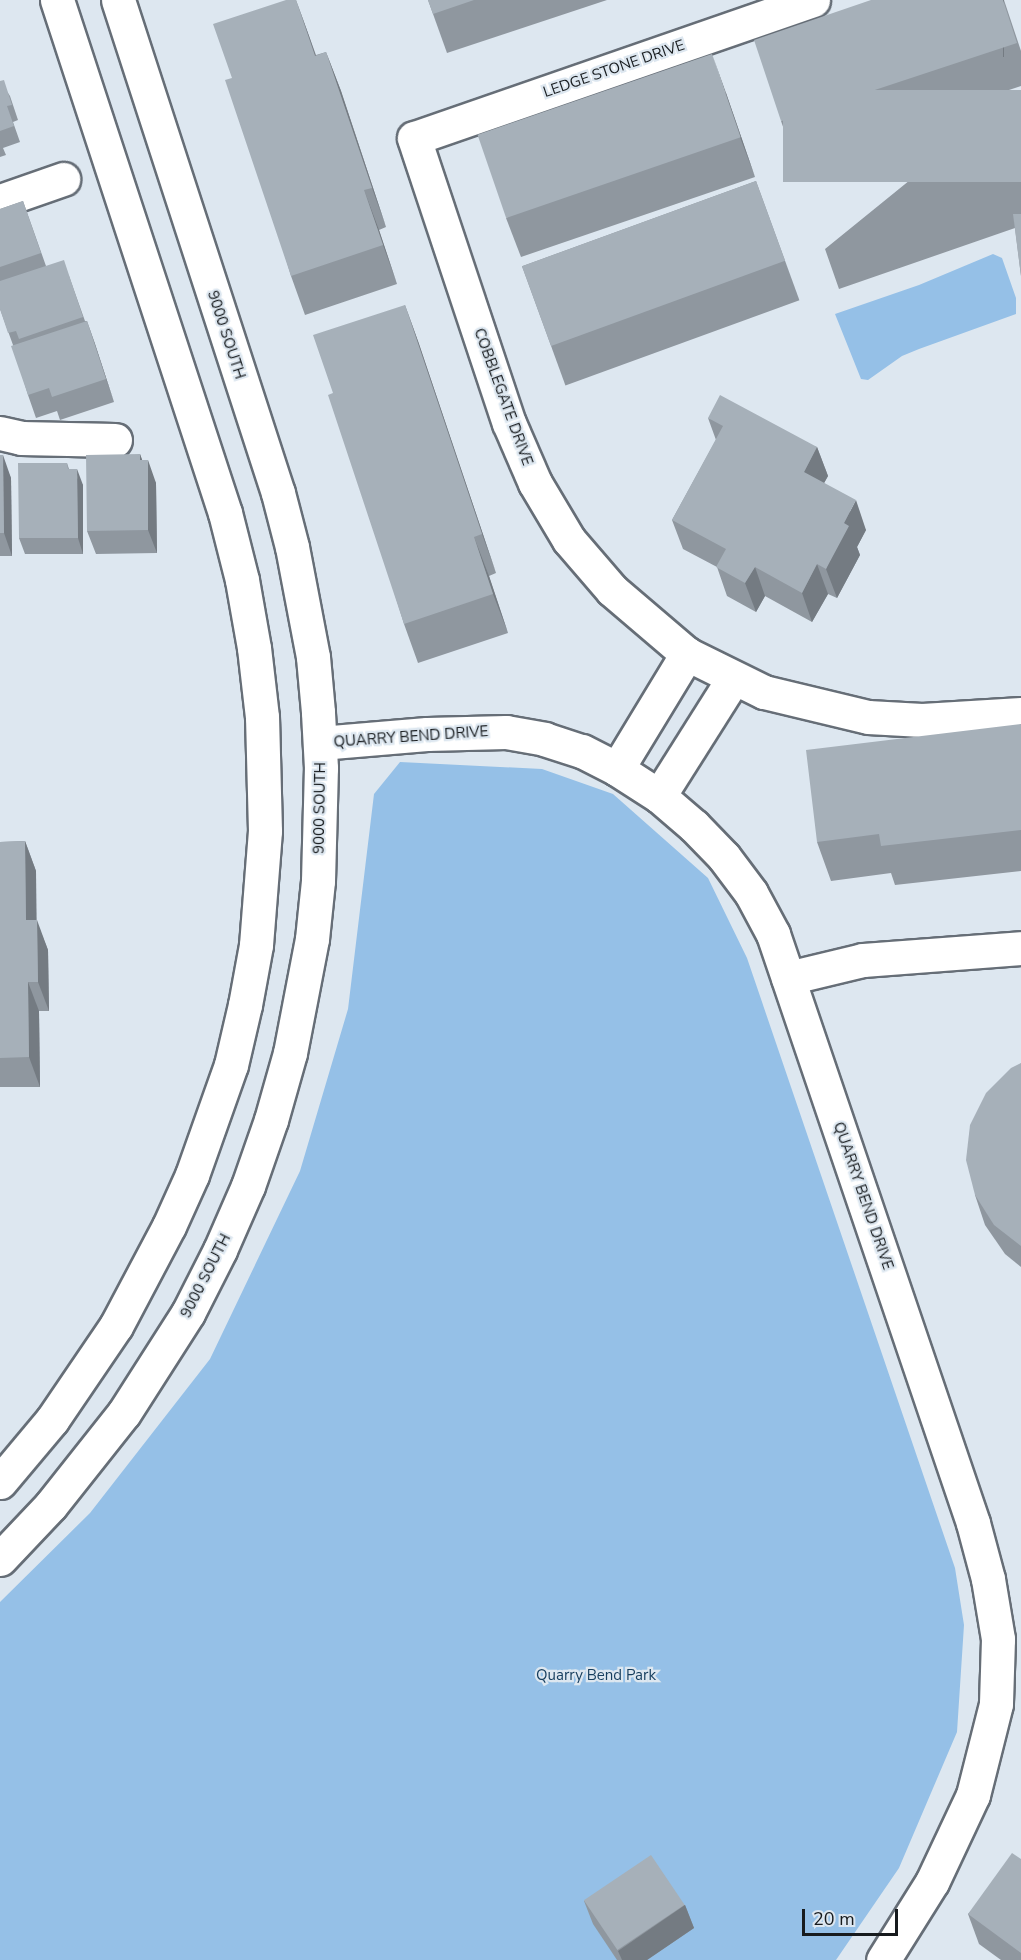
<!DOCTYPE html>
<style>
body{margin:0}
#map{position:relative;width:1021px;height:1960px;overflow:hidden;background:#dde7f0;font-family:"Nunito Sans",sans-serif}
div>[style]{position:absolute}
.green>*{inset:0;background:#95c0e7}
.roads{filter:drop-shadow(2px 0 #666e77) drop-shadow(-2px 0 #666e77) drop-shadow(0 2px #666e77) drop-shadow(0 -2px #666e77)}
.minor>*{height:33px;margin:-16.5px;padding:0 16.5px;transform-origin:16.5px;border-radius:16.5px;background:#fff}
.major>*{height:33px;margin:-16.5px;padding:0 16.5px;transform-origin:16.5px;border-radius:16.5px;background:#fff}
.wall>*{inset:0;background:#8f979f;transform-origin:0 0}
.shaded-wall>*{inset:0;background:#747b82;transform-origin:0 0}
.building>*{inset:0;background:#a6b0b9;transform-origin:0 0}
span{translate:-50% -50%;white-space:nowrap;text-align:center;line-height:1.15;-webkit-text-stroke:4.5px #dde7f0;paint-order:stroke}
.street-label{font-size:15px;color:#171b1e}
.park-label{font-size:15px;color:#163e5e}
.scale{position:absolute;left:802px;top:1909px;width:96px;height:27px;box-sizing:border-box;border:3px solid #171b1e;border-top:0;padding-left:8px;font-size:18px;line-height:21px;white-space:nowrap;color:#171b1e;-webkit-text-stroke:4px #dde7f0;paint-order:stroke}
</style>
<div id="map">
<div class="green">
<div style="clip-path:polygon(993px 254px,1002px 258px,1016px 298px,1016px 314px,919px 349px,902px 356px,868px 380px,861px 379px,835px 314px,919px 285px)"></div>
<div style="clip-path:polygon(400px 762px,542px 769px,613px 794px,708px 878px,747px 958px,955px 1568px,964px 1625px,957px 1732px,899px 1868px,836px 1960px,0 1960px,0 1602px,90px 1513px,210px 1359px,300px 1171px,348px 1009px,374px 794px)"></div>
</div>
<div class="roads">
<div class="minor">
<div style="left:813px;top:0;width:422px;rotate:160.9deg"></div>
<div style="left:414px;top:138px;width:300px;rotate:71.6deg"></div>
<div style="left:509px;top:423px;width:65px;rotate:66.6deg"></div>
<div style="left:535px;top:483px;width:66px;rotate:59.2deg"></div>
<div style="left:569px;top:540px;width:66px;rotate:49.3deg"></div>
<div style="left:612px;top:590px;width:99px;rotate:40.5deg"></div>
<div style="left:687px;top:654px;width:86px;rotate:26.3deg"></div>
<div style="left:764px;top:692px;width:107px;rotate:13.5deg"></div>
<div style="left:868px;top:717px;width:54px;rotate:3.2deg"></div>
<div style="left:922px;top:720px;width:99px;rotate:-3.5deg"></div>
<div style="left:0;top:201px;width:67px;rotate:-19.2deg"></div>
<div style="left:0;top:433px;width:22px;rotate:13deg"></div>
<div style="left:21px;top:438px;width:94px;rotate:1.2deg"></div>
<div style="left:320px;top:743px;width:107px;rotate:-4.8deg"></div>
<div style="left:427px;top:734px;width:79px;rotate:-1.5deg"></div>
<div style="left:506px;top:732px;width:39px;rotate:10deg"></div>
<div style="left:544px;top:739px;width:40px;rotate:18deg"></div>
<div style="left:582px;top:751px;width:39px;rotate:27deg"></div>
<div style="left:617px;top:769px;width:50px;rotate:32.7deg"></div>
<div style="left:659px;top:796px;width:46px;rotate:40.6deg"></div>
<div style="left:694px;top:826px;width:43px;rotate:45.9deg"></div>
<div style="left:724px;top:857px;width:45px;rotate:53.1deg"></div>
<div style="left:751px;top:893px;width:47px;rotate:61.8deg"></div>
<div style="left:773px;top:934px;width:622px;rotate:71.24deg"></div>
<div style="left:973px;top:1523px;width:58px;rotate:75deg"></div>
<div style="left:988px;top:1579px;width:61px;rotate:80.5deg"></div>
<div style="left:998px;top:1639px;width:65px;rotate:91.8deg"></div>
<div style="left:996px;top:1704px;width:94px;rotate:104.2deg"></div>
<div style="left:973px;top:1795px;width:96px;rotate:115.2deg"></div>
<div style="left:932px;top:1882px;width:92px;rotate:122.1deg"></div>
<div style="left:617px;top:769px;width:135px;rotate:-58.7deg"></div>
<div style="left:659px;top:796px;width:138px;rotate:-57.7deg"></div>
<div style="left:788px;top:978px;width:77px;rotate:-13.5deg"></div>
<div style="left:863px;top:960px;width:158px;rotate:-4.3deg"></div>
</div>
<div class="major">
<div style="left:0;top:1482px;width:81px;rotate:-50deg"></div>
<div style="left:52px;top:1420px;width:114px;rotate:-55.8deg"></div>
<div style="left:116px;top:1326px;width:113px;rotate:-62.1deg"></div>
<div style="left:169px;top:1226px;width:56px;rotate:-65.7deg"></div>
<div style="left:192px;top:1175px;width:117px;rotate:-70.5deg"></div>
<div style="left:231px;top:1065px;width:62px;rotate:-76.9deg"></div>
<div style="left:245px;top:1005px;width:61px;rotate:-79.6deg"></div>
<div style="left:256px;top:945px;width:114px;rotate:-85.5deg"></div>
<div style="left:265px;top:831px;width:114px;rotate:-91.5deg"></div>
<div style="left:262px;top:717px;width:69px;rotate:-96.6deg"></div>
<div style="left:254px;top:648px;width:69px;rotate:-100deg"></div>
<div style="left:242px;top:580px;width:69px;rotate:-104.2deg"></div>
<div style="left:225px;top:513px;width:540px;rotate:-108.13deg"></div>
<div style="left:0;top:1559px;width:74px;rotate:-46.6deg"></div>
<div style="left:51px;top:1505px;width:117px;rotate:-51.6deg"></div>
<div style="left:124px;top:1413px;width:119px;rotate:-57.4deg"></div>
<div style="left:188px;top:1313px;width:71px;rotate:-63.1deg"></div>
<div style="left:220px;top:1250px;width:70px;rotate:-66.4deg"></div>
<div style="left:248px;top:1186px;width:70px;rotate:-70.8deg"></div>
<div style="left:271px;top:1120px;width:70px;rotate:-74.2deg"></div>
<div style="left:290px;top:1053px;width:116px;rotate:-79.1deg"></div>
<div style="left:312px;top:939px;width:58px;rotate:-84.1deg"></div>
<div style="left:318px;top:881px;width:113px;rotate:-88.5deg"></div>
<div style="left:321px;top:768px;width:56px;rotate:-93.1deg"></div>
<div style="left:318px;top:712px;width:55px;rotate:-95.2deg"></div>
<div style="left:313px;top:657px;width:112px;rotate:-100.8deg"></div>
<div style="left:292px;top:547px;width:56px;rotate:-104.5deg"></div>
<div style="left:278px;top:493px;width:518px;rotate:-107.98deg"></div>
</div>
</div>
<div class="wall">
<div style="clip-path:polygon(296px 0,316px 55px,326px 52px,341px 91px,386px 227px,379px 230px,397px 284px,305px 315px,291px 276px,232px 78px)"></div>
<div style="clip-path:polygon(428px 0,607px 0,447px 53px)"></div>
<div style="clip-path:polygon(1004px 0,1021px 51px,1021px 86px,795px 161px,781px 121px)"></div>
<div style="clip-path:polygon(0 81px,10px 96px,18px 120px,13px 122px,20px 142px,3px 148px,6px 155px,0 157px)"></div>
<div style="clip-path:polygon(1021px 90px,1021px 276px,1015px 228px,839px 289px,825px 249px)"></div>
<div style="clip-path:polygon(726px 93px,755px 177px,521px 257px,506px 218px)"></div>
<div style="left:756px;top:181px;width:127px;height:249px;rotate:70deg"></div>
<div style="clip-path:polygon(23px 201px,46px 266px,69px 276px,85px 321px,87px 321px,95px 344px,114px 402px,60px 420px,57px 411px,36px 418px,28px 395px,13px 345px,0 309px,0 209px)"></div>
<div style="clip-path:polygon(405px 305px,419px 344px,496px 573px,489px 576px,508px 633px,418px 663px,404px 624px,333px 393px)"></div>
<div style="clip-path:polygon(708px 418px,817px 447px,828px 476px,824px 483px,866px 530px,857px 547px,860px 555px,837px 598px,828px 594px,812px 622px,765px 596px,756px 612px,727px 596px,717px 567px,683px 549px,672px 520px,716px 440px)"></div>
<div style="clip-path:polygon(140px 454px,142px 460px,156px 483px,157px 553px,96px 554px,87px 531px)"></div>
<div style="clip-path:polygon(0 455px,11px 478px,12px 556px,0 556px)"></div>
<div style="clip-path:polygon(67px 463px,69px 469px,83px 485px,83px 554px,25px 554px,19px 538px)"></div>
<div style="clip-path:polygon(1021px 724px,1021px 871px,895px 885px,891px 873px,831px 881px,817px 842px)"></div>
<div style="clip-path:polygon(25px 841px,36px 871px,36px 920px,48px 950px,49px 1011px,39px 1011px,40px 1087px,0 1087px,0 842px)"></div>
<div style="clip-path:polygon(1021px 1063px,1021px 1267px,1005px 1254px,985px 1225px,975px 1195px)"></div>
<div style="clip-path:polygon(1021px 1859px,1021px 1960px,1001px 1960px,979px 1944px,968px 1914px)"></div>
<div style="clip-path:polygon(584px 1901px,685px 1905px,694px 1928px,647px 1960px,617px 1960px,593px 1924px)"></div>
</div>
<div class="shaded-wall">
<div style="clip-path:polygon(296px 0,309px 36px,329px 95px,315px 56px)"></div>
<div style="left:1003px;top:0;width:1px;height:57px"></div>
<div style="clip-path:polygon(326px 52px,341px 91px,386px 227px,372px 188px)"></div>
<div style="clip-path:polygon(712px 54px,726px 93px,755px 177px,740px 137px)"></div>
<div style="clip-path:polygon(364px 190px,379px 230px,397px 284px,383px 245px)"></div>
<div style="clip-path:polygon(405px 305px,419px 344px,496px 573px,482px 534px)"></div>
<div style="clip-path:polygon(87px 321px,95px 344px,114px 402px,106px 379px)"></div>
<div style="clip-path:polygon(817px 447px,828px 476px,814px 501px,804px 472px)"></div>
<div style="clip-path:polygon(140px 454px,148px 476px,148px 460px,156px 483px,157px 553px,148px 530px,140px 460px)"></div>
<div style="clip-path:polygon(3px 455px,11px 478px,12px 556px,4px 533px)"></div>
<div style="clip-path:polygon(77px 469px,83px 485px,83px 554px,78px 538px)"></div>
<div style="clip-path:polygon(856px 500px,866px 530px,857px 547px,860px 555px,837px 598px,826px 569px,844px 523px)"></div>
<div style="clip-path:polygon(474px 537px,489px 576px,508px 633px,493px 594px)"></div>
<div style="clip-path:polygon(817px 564px,828px 594px,812px 622px,802px 593px)"></div>
<div style="clip-path:polygon(755px 567px,765px 596px,756px 612px,745px 583px)"></div>
<div style="clip-path:polygon(25px 841px,36px 871px,37px 950px,26px 920px)"></div>
<div style="clip-path:polygon(37px 920px,48px 950px,49px 1011px,38px 982px)"></div>
<div style="clip-path:polygon(28px 982px,39px 1011px,40px 1087px,29px 1057px)"></div>
<div style="clip-path:polygon(685px 1905px,694px 1928px,647px 1960px,622px 1960px,618px 1951px)"></div>
</div>
<div class="building">
<div style="clip-path:polygon(286px 0,296px 0,315px 56px,326px 52px,372px 188px,364px 190px,383px 245px,291px 276px,225px 80px,232px 78px,213px 24px)"></div>
<div style="clip-path:polygon(428px 0,474px 0,433px 14px)"></div>
<div style="clip-path:polygon(871px 0,1003px 0,1017px 43px,781px 121px,754px 40px)"></div>
<div style="left:712px;top:54px;width:88px;height:248px;rotate:71deg"></div>
<div style="clip-path:polygon(4px 80px,12px 105px,7px 106px,14px 126px,0 131px,0 81px)"></div>
<div style="left:1021px;top:90px;width:92px;height:238px;rotate:90deg"></div>
<div style="left:756px;top:181px;width:85px;height:249px;rotate:70deg"></div>
<div style="clip-path:polygon(23px 201px,41px 253px,0 267px,0 209px)"></div>
<div style="clip-path:polygon(1013px 214px,1021px 214px,1021px 276px)"></div>
<div style="clip-path:polygon(64px 260px,83px 317px,19px 339px,16px 331px,8px 333px,0 309px,0 281px)"></div>
<div style="clip-path:polygon(405px 305px,482px 534px,474px 537px,493px 594px,404px 624px,328px 395px,333px 393px,313px 335px)"></div>
<div style="clip-path:polygon(87px 321px,106px 379px,52px 397px,49px 388px,28px 395px,11px 346px)"></div>
<div style="clip-path:polygon(720px 395px,817px 447px,804px 472px,856px 500px,844px 523px,849px 526px,826px 569px,817px 564px,802px 593px,755px 567px,745px 583px,716px 567px,726px 549px,672px 520px,723px 426px,708px 418px)"></div>
<div style="clip-path:polygon(140px 454px,140px 460px,148px 460px,148px 530px,87px 531px,86px 455px)"></div>
<div style="clip-path:polygon(0 455px,3px 455px,4px 533px,0 533px)"></div>
<div style="clip-path:polygon(18px 463px,67px 463px,68px 469px,77px 469px,78px 538px,19px 538px)"></div>
<div style="clip-path:polygon(1021px 724px,1021px 830px,881px 846px,879px 834px,817px 842px,806px 750px)"></div>
<div style="clip-path:polygon(25px 841px,26px 920px,37px 920px,38px 982px,28px 982px,29px 1057px,0 1058px,0 842px)"></div>
<div style="clip-path:polygon(1021px 1063px,1021px 1246px,994px 1225px,975px 1195px,966px 1160px,970px 1125px,986px 1093px,1011px 1068px)"></div>
<div style="clip-path:polygon(1012px 1853px,1021px 1859px,1021px 1953px,968px 1914px)"></div>
<div style="left:651px;top:1855px;width:60px;height:81px;rotate:56deg"></div>
</div>
<div class="street-label">
<span style="left:614px;top:69px;rotate:-19deg">LEDGE STONE DRIVE</span>
<span style="left:226px;top:335px;rotate:72deg">9000 SOUTH</span>
<span style="left:503px;top:397px;rotate:70deg">COBBLEGATE DRIVE</span>
<span style="left:411px;top:737px;rotate:-4deg">QUARRY BEND DRIVE</span>
<span style="left:320px;top:808px;rotate:-89deg">9000 SOUTH</span>
<span style="left:863px;top:1196px;rotate:71deg">QUARRY BEND DRIVE</span>
<span style="left:206px;top:1276px;rotate:-63deg">9000 SOUTH</span>
</div>
<div class="park-label">
<span style="left:596px;top:1676px">Quarry Bend Park</span>
</div>
<div class="scale">20 m</div>
</div>
